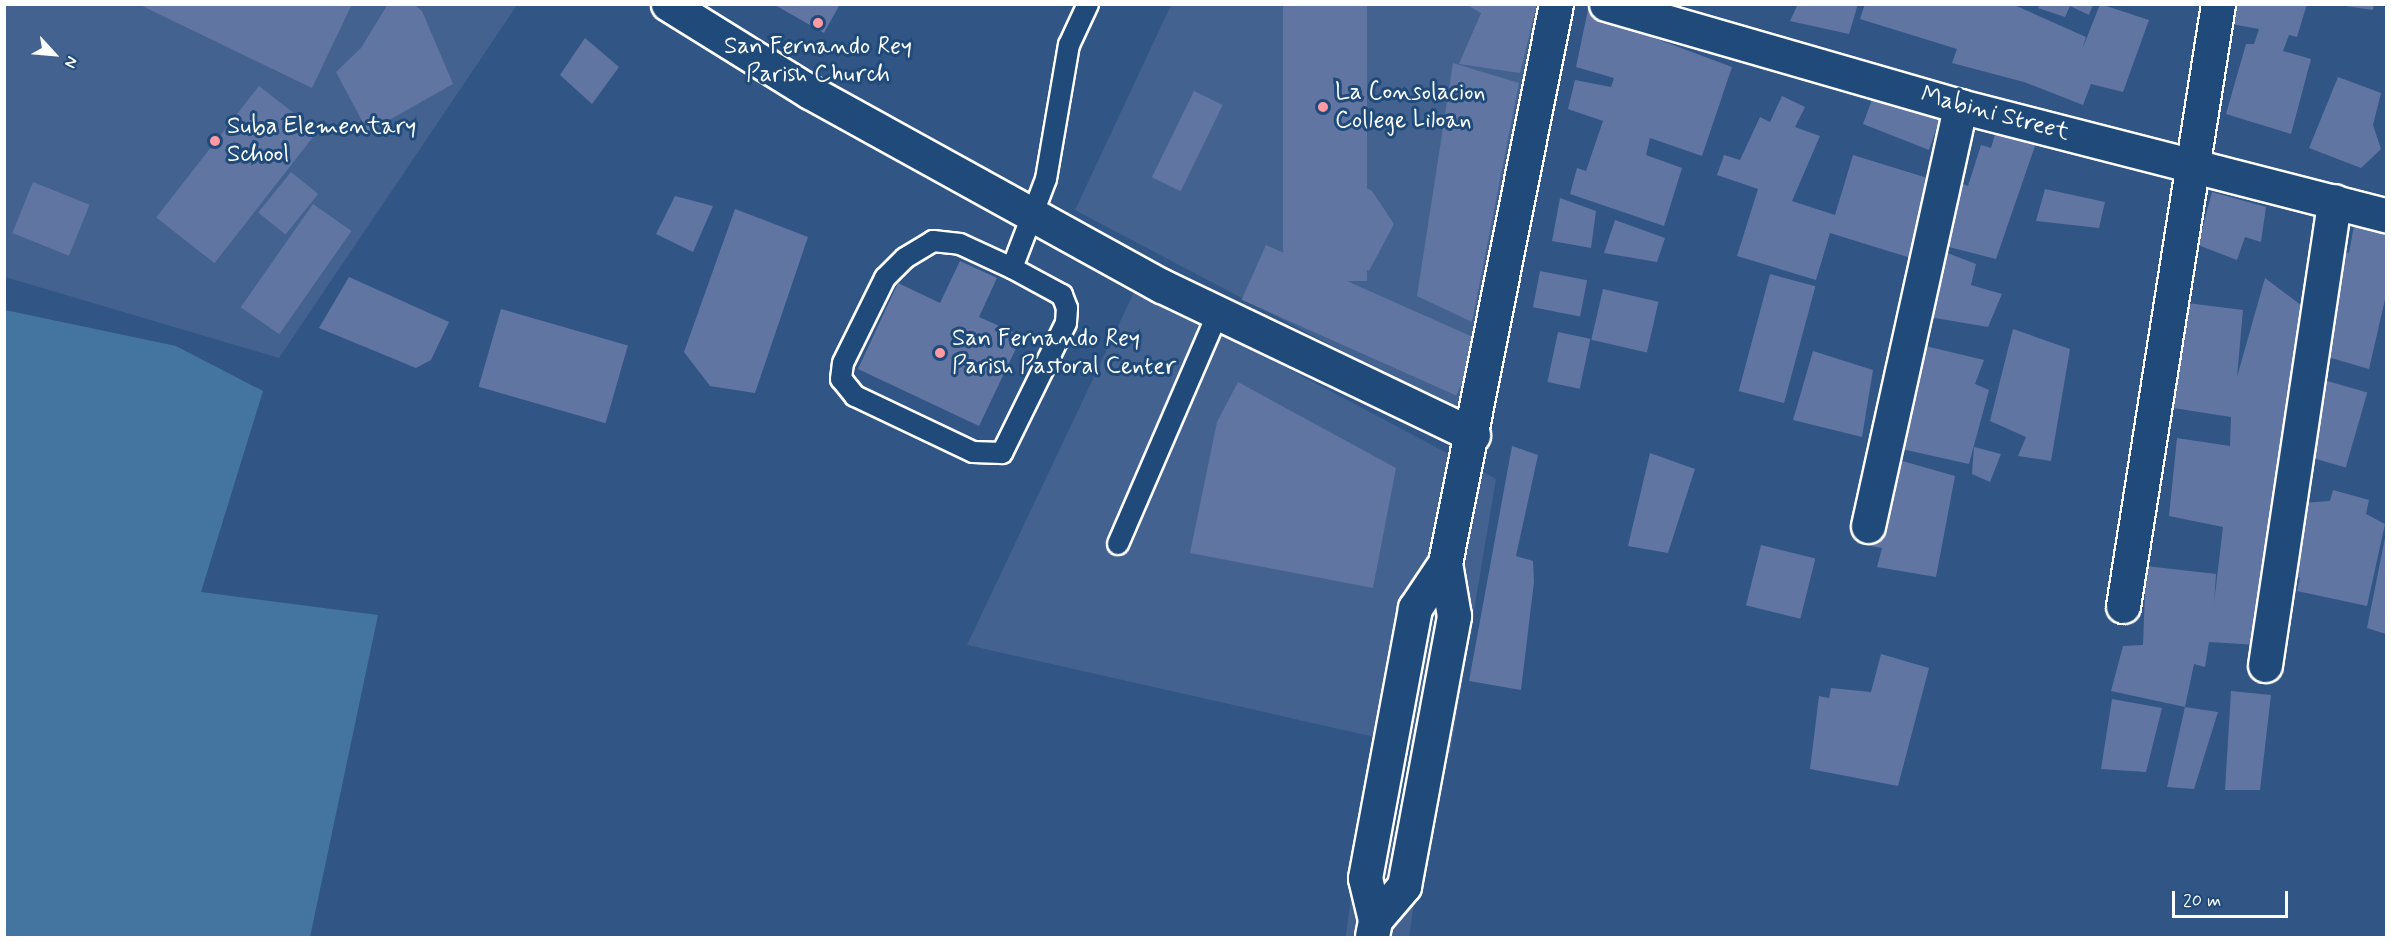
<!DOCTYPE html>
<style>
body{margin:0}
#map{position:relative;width:2391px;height:942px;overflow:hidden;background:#315585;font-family:Mynerve,sans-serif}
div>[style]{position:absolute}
.built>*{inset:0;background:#436290;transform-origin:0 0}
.water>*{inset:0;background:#4475a1}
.building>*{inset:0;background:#6175a3;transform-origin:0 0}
.roads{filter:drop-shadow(2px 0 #fff) drop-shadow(-2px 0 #fff) drop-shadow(0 2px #fff) drop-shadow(0 -2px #fff)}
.lane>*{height:20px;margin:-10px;padding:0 10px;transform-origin:10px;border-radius:10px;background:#1f4a7a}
.street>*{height:33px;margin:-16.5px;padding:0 16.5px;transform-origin:16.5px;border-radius:16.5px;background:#1f4a7a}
.secondary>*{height:33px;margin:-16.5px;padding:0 16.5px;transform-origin:16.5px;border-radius:16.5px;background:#1f4a7a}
.dots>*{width:16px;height:16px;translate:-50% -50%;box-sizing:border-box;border:3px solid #1f4a7a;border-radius:50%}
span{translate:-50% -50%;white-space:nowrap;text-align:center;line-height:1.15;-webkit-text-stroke:6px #1f4a7a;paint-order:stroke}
.poi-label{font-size:24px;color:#fff}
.left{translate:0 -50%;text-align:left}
.street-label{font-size:24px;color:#fff}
.frame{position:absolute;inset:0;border:6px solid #fff;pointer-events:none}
.north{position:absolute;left:24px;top:24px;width:60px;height:60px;-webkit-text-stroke:4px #1f4a7a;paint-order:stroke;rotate:116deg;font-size:16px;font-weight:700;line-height:24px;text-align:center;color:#fff}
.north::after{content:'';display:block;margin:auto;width:21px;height:27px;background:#fff;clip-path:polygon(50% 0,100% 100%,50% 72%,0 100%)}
.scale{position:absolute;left:2172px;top:891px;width:116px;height:27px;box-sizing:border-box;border:3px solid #fff;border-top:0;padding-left:8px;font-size:18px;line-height:21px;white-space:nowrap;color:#fff;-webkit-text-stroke:4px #1f4a7a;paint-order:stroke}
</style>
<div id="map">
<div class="built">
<div style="clip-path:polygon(4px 5px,517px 5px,279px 358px,5px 277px)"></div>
<div style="clip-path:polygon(1171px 5px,1542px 5px,1465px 416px,1075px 210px)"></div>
<div style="clip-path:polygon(1136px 288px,1496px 479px,1450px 754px,967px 645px)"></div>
<div style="left:1361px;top:827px;width:63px;height:112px;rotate:8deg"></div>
</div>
<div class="water">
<div style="clip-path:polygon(5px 310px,176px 346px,263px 391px,201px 592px,378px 615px,310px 937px,5px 937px)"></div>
</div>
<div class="building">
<div style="clip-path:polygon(138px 4px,352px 4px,312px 88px)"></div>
<div style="clip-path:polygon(388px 4px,413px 4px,422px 11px,453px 84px,368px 132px,336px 72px,361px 48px)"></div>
<div style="clip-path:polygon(773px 4px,840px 4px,824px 33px)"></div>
<div style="left:1283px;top:4px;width:84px;height:277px"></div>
<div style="clip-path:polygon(1465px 4px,1537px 4px,1520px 73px,1459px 64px,1481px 13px)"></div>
<div style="clip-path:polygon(1798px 4px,1858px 4px,1849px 34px,1790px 21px)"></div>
<div style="clip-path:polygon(1865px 4px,2012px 4px,2086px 37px,2082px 50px,2100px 4px,2149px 20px,2123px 92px,2091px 84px,2083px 105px,2024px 82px,1952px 63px,1957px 49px,1860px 19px)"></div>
<div style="clip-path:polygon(2040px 4px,2070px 4px,2093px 5px,2089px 15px,2070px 6px,2065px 17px,2038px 8px)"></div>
<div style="clip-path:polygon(2235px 4px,2307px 4px,2297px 37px,2289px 35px,2283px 51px,2311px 59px,2291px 134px,2226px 114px,2246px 44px,2254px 44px,2259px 29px,2231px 24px)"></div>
<div style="clip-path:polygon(2331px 4px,2374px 4px,2373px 10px)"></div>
<div style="clip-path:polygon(1589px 5px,1633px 19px,1630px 29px,1732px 67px,1702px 156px,1650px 138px,1646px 155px,1682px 168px,1664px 226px,1570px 194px,1577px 168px,1586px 171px,1603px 121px,1568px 109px,1575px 80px,1611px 87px,1614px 78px,1576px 67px)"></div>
<div style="clip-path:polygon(585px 38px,619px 67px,592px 104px,560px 75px)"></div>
<div style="clip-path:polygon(1453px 63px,1519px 83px,1472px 322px,1417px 296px)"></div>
<div style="clip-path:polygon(2338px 77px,2381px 93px,2373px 125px,2381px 149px,2361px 168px,2309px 148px)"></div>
<div style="left:259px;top:86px;width:74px;height:167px;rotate:38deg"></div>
<div style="clip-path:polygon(1876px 89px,1943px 109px,1929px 150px,1863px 124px)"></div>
<div style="left:1194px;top:91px;width:32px;height:96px;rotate:26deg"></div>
<div style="clip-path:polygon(1782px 96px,1805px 107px,1795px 127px,1820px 136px,1792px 201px,1835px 215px,1853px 155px,1937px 181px,1914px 259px,1830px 233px,1816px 280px,1737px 256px,1758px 189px,1717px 175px,1724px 155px,1740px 160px,1760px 117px,1770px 122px)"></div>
<div style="clip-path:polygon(1998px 124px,2036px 143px,1996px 259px,1937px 244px,1959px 182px,1968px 186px,1981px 145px,1991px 148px)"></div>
<div style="clip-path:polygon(1325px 165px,1372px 191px,1394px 224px,1369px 271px,1287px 234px)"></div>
<div style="left:291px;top:172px;width:35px;height:52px;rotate:39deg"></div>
<div style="left:33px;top:182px;width:61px;height:55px;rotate:22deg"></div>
<div style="clip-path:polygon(2045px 189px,2105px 202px,2099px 228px,2036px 221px)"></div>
<div style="clip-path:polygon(2212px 192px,2266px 207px,2261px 242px,2245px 237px,2237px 260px,2198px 245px)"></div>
<div style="clip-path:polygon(675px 196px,713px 206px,693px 252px,656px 234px)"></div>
<div style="clip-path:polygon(1560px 198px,1596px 211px,1591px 248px,1552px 241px)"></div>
<div style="left:313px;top:204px;width:47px;height:126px;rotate:35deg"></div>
<div style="clip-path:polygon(735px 209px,808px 237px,755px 393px,710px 386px,684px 352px)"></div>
<div style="clip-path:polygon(1615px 220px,1665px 238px,1657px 262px,1604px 253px)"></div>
<div style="clip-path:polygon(2355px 220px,2386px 230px,2386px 295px,2369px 369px,2314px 353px,2340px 251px,2349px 253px)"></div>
<div style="left:1266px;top:245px;width:235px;height:60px;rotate:24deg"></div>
<div style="clip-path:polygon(1945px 252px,1976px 264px,1971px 285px,2002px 294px,1988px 327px,1923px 316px)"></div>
<div style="clip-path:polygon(960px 261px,997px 278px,979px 317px,1022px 336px,979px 426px,858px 369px,898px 283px,940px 303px)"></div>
<div style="left:1540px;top:271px;width:48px;height:37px;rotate:11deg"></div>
<div style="left:1770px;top:274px;width:47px;height:121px;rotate:15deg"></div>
<div style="clip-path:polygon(349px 277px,449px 322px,431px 360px,416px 368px,319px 328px)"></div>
<div style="clip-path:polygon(2265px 278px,2310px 312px,2257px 645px,2209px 642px,2205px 667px,2194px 664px,2185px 707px,2111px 691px,2123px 646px,2143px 645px,2146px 566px,2216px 574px,2214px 603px,2223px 527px,2169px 516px,2177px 438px,2230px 446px,2231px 417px,2167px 407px,2179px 302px,2243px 310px,2237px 377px)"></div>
<div style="left:1603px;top:289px;width:57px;height:52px;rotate:13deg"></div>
<div style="left:501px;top:309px;width:132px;height:81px;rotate:16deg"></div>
<div style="clip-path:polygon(2013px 329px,2070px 349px,2051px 461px,2018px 456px,2026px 437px,1990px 421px)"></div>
<div style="left:1558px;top:332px;width:33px;height:51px;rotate:12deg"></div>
<div style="clip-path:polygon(1913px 343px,1984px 360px,1975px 384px,1989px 390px,1969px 464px,1893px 447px)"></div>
<div style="clip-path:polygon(1813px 351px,1873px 370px,1862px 437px,1793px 420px)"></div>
<div style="left:2324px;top:380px;width:45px;height:78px;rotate:16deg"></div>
<div style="clip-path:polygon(1238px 382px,1396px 468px,1373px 588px,1190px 553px,1217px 422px)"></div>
<div style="clip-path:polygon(1512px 446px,1538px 455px,1516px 556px,1533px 561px,1534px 582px,1521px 690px,1469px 681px)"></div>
<div style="clip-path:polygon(1974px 447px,2001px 454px,1990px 482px,1972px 474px)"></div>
<div style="clip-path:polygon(1650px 453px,1695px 469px,1668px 553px,1628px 546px)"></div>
<div style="clip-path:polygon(1899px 460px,1955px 476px,1936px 577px,1877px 567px,1882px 548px,1871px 546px,1881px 494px,1891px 495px)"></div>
<div style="clip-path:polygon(2333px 490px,2369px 500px,2366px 514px,2385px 524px,2367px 606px,2297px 591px,2300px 578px,2289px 572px,2301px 503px,2330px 501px)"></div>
<div style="clip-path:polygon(2385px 538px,2386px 538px,2386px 634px,2367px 628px)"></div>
<div style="left:1761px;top:545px;width:56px;height:62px;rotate:14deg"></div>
<div style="clip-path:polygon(1881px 654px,1929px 668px,1898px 786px,1810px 769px,1819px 696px,1829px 698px,1831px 688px,1871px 692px)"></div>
<div style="clip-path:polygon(2231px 691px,2271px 695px,2260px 790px,2225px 790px)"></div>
<div style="clip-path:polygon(2112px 699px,2162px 708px,2146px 772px,2101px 769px)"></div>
<div style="clip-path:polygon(2185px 707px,2218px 712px,2194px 789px,2167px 787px)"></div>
</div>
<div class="roads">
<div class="lane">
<div style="left:933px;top:241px;width:27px;rotate:6deg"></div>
<div style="left:960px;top:244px;width:57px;rotate:24.8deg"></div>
<div style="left:1012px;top:268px;width:57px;rotate:28.4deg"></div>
<div style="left:1062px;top:295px;width:14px;rotate:69deg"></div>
<div style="left:1067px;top:308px;width:15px;rotate:94deg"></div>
<div style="left:1066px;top:323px;width:145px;rotate:116.2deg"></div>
<div style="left:1002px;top:453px;width:29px;rotate:-178deg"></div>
<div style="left:973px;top:452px;width:131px;rotate:-154.6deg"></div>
<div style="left:855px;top:396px;width:22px;rotate:-129deg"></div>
<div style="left:841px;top:379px;width:16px;rotate:-83deg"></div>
<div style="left:843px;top:363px;width:95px;rotate:-63.7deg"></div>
<div style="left:885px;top:278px;width:28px;rotate:-45deg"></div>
<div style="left:905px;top:258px;width:33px;rotate:-31deg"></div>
<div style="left:1012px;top:268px;width:95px;rotate:-69.1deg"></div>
<div style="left:1046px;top:179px;width:136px;rotate:-80.3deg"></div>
<div style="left:1069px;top:45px;width:45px;rotate:-65.1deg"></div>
<div style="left:1118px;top:544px;width:252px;rotate:-66.6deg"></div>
</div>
<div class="street">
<div style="left:668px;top:4px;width:167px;rotate:31.8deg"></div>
<div style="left:810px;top:92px;width:402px;rotate:28.9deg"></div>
<div style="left:1162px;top:286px;width:345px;rotate:25.6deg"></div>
<div style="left:1606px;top:4px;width:368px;rotate:16.1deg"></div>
<div style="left:1960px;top:106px;width:440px;rotate:14.4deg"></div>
<div style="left:1868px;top:526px;width:430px;rotate:-77.6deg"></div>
<div style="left:2123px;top:606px;width:609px;rotate:-81.03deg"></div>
<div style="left:2265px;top:665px;width:469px;rotate:-81.5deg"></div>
</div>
<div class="secondary">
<div style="left:1375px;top:920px;width:45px;rotate:-49.5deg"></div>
<div style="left:1404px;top:886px;width:275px;rotate:-79.5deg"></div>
<div style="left:1454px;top:616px;width:54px;rotate:-99.6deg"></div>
<div style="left:1445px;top:563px;width:570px;rotate:-78.77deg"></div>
<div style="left:1372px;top:936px;width:16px;rotate:-79deg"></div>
<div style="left:1375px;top:920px;width:43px;rotate:-103.4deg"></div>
<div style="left:1365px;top:878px;width:275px;rotate:-79.5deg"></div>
<div style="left:1415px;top:608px;width:54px;rotate:-56.3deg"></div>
</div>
</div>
<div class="dots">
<div style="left:818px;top:23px;background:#ff9aa2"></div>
<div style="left:1323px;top:107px;background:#ff9aa2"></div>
<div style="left:215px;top:141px;background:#ff9aa2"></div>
<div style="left:940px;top:353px;background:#ff9aa2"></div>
</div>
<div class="poi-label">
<span style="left:818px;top:61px">San Fernando Rey<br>Parish Church</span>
<span class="left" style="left:1335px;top:107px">La Consolacion<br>College Liloan</span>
<span class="left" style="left:227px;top:141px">Suba Elementary<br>School</span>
<span class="left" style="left:952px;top:353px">San Fernando Rey<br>Parish Pastoral Center</span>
</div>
<div class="street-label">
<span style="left:1995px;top:114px;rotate:15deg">Mabini Street</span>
</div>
<div class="frame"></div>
<div class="north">N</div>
<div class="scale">20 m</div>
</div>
